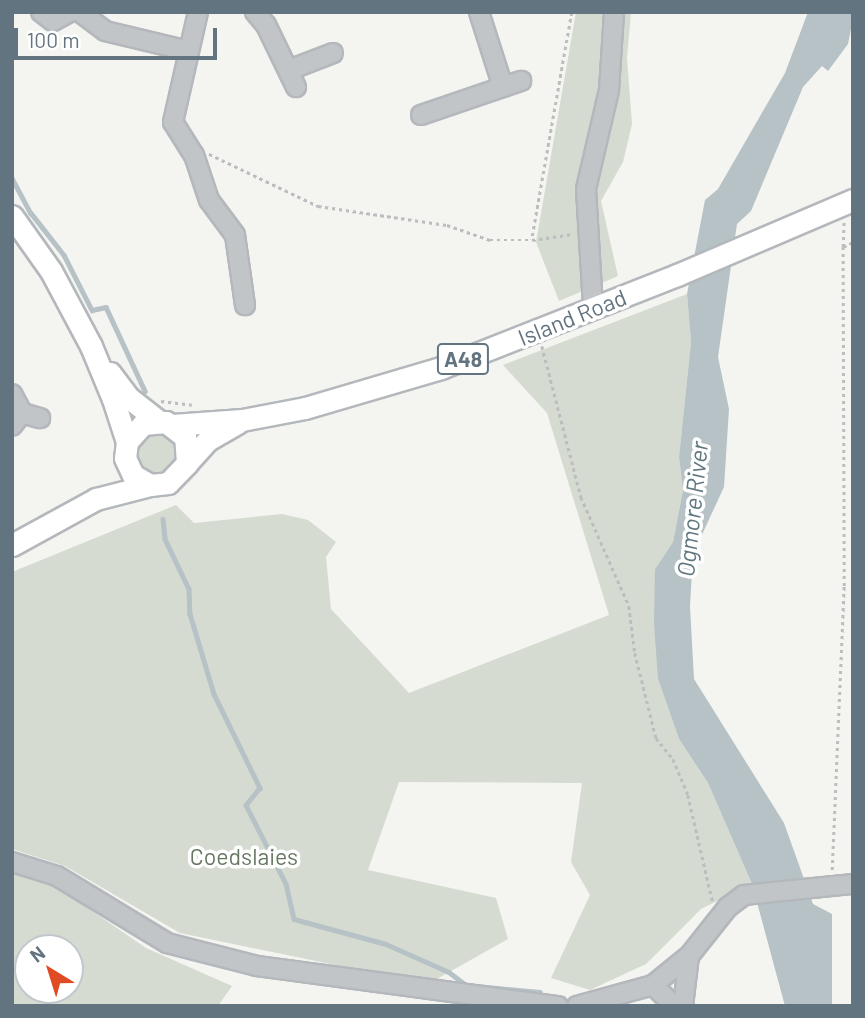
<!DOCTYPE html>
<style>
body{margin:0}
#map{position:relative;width:865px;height:1018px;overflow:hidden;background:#f4f4f0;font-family:Barlow,sans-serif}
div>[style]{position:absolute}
.green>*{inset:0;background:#d5dbd1}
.round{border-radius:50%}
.water>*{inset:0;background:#b6c2c6}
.stream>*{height:4.5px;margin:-2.25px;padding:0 2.25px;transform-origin:2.25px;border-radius:2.25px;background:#b6c2c6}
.path>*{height:2.5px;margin-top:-1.25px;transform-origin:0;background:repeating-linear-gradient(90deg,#bbbdbf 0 3.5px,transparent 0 7px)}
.roads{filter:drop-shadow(2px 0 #b4b8bc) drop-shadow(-2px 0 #b4b8bc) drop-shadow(0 2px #b4b8bc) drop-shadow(0 -2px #b4b8bc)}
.minor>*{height:18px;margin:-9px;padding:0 9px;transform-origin:9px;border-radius:9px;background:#c1c5c8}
.major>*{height:21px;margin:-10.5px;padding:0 10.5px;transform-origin:10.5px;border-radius:10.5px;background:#fff}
span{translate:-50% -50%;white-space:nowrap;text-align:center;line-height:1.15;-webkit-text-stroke:7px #fff;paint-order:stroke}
.shield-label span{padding:2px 5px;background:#fff;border:2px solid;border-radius:5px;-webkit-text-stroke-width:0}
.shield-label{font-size:21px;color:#637481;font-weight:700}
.street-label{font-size:23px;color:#637481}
.park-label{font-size:23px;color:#677862}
.water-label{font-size:24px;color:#5f777f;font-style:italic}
.frame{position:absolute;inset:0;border:14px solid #637481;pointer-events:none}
.north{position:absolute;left:14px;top:934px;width:70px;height:70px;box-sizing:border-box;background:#fff;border:2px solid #c1c7cd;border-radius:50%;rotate:322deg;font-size:19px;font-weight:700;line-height:28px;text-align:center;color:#637481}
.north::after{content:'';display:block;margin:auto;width:24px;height:32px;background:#e04b23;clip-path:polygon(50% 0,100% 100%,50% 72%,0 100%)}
.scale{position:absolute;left:14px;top:28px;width:203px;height:32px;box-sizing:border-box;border:4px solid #637481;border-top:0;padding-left:9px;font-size:21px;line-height:24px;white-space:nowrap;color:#637481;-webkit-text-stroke:5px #fff;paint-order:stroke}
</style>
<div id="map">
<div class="green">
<div style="clip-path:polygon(576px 12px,631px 12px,627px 58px,632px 124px,623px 162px,601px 201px,618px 276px,559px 301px,536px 242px)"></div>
<div style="clip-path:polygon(687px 294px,691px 342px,679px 457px,683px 490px,673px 542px,655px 569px,658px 679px,679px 739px,708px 783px,752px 884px,701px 909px,646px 964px,590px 990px,551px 978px,590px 895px,571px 862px,582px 783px,399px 782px,368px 870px,496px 898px,508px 939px,428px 984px,180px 933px,65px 866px,12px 849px,12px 572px,176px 505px,194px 523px,282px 514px,308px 520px,336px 542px,326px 557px,331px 609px,409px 693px,609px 615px,547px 413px,503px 365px)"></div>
<div class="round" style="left:136px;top:431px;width:42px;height:42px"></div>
<div style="clip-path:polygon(evenodd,12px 873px,54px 885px,146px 948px,232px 986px,218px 1006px,12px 1006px,12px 873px,70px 948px,70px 990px,28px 990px,28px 948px,70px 948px)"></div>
</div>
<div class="water">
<div style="clip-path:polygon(808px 12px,851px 12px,852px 24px,848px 44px,828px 71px,822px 66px,803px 87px,751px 211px,737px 224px,718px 357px,729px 409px,724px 487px,693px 554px,690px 606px,694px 679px,784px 823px,813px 904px,832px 914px,832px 1006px,785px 1006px,752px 884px,708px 783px,679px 739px,658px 679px,654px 624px,655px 569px,673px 542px,683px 490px,679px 457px,691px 342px,687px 294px,705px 200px,718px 189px,785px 73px)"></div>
</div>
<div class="stream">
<div style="left:12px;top:178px;width:40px;rotate:62deg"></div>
<div style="left:31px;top:213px;width:53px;rotate:51.8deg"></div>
<div style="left:64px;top:255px;width:62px;rotate:63deg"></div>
<div style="left:92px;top:310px;width:14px;rotate:-12deg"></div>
<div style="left:106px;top:307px;width:93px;rotate:65.1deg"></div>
<div style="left:163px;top:519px;width:20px;rotate:84deg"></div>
<div style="left:165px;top:539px;width:55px;rotate:64.4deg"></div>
<div style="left:189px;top:589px;width:25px;rotate:88deg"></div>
<div style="left:190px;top:614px;width:84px;rotate:73.3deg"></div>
<div style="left:214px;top:694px;width:105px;rotate:63.9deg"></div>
<div style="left:260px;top:788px;width:22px;rotate:129deg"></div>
<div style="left:246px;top:805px;width:89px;rotate:63.1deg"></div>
<div style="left:286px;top:884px;width:36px;rotate:77deg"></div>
<div style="left:294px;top:919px;width:95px;rotate:15.2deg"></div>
<div style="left:386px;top:944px;width:69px;rotate:24deg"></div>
<div style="left:449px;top:972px;width:21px;rotate:37deg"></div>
<div style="left:466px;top:985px;width:74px;rotate:5.4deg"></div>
</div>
<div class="path">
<div style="left:572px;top:12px;width:231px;rotate:100deg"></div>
<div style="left:532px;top:240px;width:41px;rotate:-8.3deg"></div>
<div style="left:209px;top:154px;width:121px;rotate:25.5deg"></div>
<div style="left:318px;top:206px;width:130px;rotate:8.4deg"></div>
<div style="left:447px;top:225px;width:46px;rotate:19.2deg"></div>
<div style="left:490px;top:240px;width:42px"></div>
<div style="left:843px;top:247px;width:25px;rotate:-88deg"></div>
<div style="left:542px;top:346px;width:156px;rotate:75.5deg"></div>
<div style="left:581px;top:497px;width:119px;rotate:66.2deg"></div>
<div style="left:629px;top:606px;width:47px;rotate:82.7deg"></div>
<div style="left:635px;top:653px;width:88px;rotate:76.1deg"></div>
<div style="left:656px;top:738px;width:27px;rotate:51deg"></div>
<div style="left:673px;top:759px;width:39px;rotate:67deg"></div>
<div style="left:688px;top:795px;width:111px;rotate:77deg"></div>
<div style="left:161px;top:401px;width:31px;rotate:7deg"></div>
<div style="left:832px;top:870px;width:284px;rotate:-87.6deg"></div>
<div style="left:844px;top:586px;width:339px;rotate:-90.2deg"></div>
<div style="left:843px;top:247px;width:11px;rotate:-27deg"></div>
</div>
<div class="roads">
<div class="minor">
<div style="left:41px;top:12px;width:15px;rotate:37deg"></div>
<div style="left:53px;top:21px;width:19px;rotate:-28deg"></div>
<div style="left:80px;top:12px;width:31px;rotate:37deg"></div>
<div style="left:105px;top:31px;width:86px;rotate:13.4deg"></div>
<div style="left:198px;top:12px;width:113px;rotate:102.8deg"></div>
<div style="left:173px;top:122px;width:39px;rotate:58deg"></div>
<div style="left:194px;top:155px;width:47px;rotate:71.6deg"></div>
<div style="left:209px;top:200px;width:44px;rotate:53.4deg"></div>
<div style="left:235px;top:235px;width:71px;rotate:81.9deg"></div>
<div style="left:255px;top:12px;width:17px;rotate:50deg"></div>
<div style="left:266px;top:25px;width:69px;rotate:64.2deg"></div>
<div style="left:479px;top:12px;width:79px;rotate:72.3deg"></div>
<div style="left:289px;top:70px;width:47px;rotate:-21.1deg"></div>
<div style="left:421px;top:115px;width:106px;rotate:-18.8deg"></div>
<div style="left:593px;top:307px;width:118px;rotate:-93.4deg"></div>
<div style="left:586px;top:189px;width:102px;rotate:-76.9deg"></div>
<div style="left:609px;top:90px;width:78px;rotate:-86.3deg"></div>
<div style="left:12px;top:394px;width:21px;rotate:62deg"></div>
<div style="left:22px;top:413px;width:16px;rotate:128deg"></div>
<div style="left:22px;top:413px;width:19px;rotate:16deg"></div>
<div style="left:12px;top:862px;width:47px;rotate:17.3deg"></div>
<div style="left:57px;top:876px;width:129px;rotate:31.3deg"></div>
<div style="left:167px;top:943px;width:93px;rotate:14.3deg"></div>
<div style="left:257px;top:966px;width:304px;rotate:7.6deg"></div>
<div style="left:653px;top:985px;width:30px;rotate:45deg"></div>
<div style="left:577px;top:1006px;width:79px;rotate:-15.4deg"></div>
<div style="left:653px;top:985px;width:46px;rotate:-38.9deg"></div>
<div style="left:689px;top:956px;width:63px;rotate:-51.5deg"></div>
<div style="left:728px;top:907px;width:20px;rotate:-37deg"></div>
<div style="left:744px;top:895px;width:110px;rotate:-5.8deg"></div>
<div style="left:683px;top:1006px;width:50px;rotate:-83.2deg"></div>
</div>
<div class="major">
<div style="left:12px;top:216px;width:67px;rotate:54.7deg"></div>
<div style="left:51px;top:271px;width:85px;rotate:61.9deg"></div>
<div style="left:91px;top:346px;width:57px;rotate:67.5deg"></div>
<div style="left:113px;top:399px;width:45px;rotate:72deg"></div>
<div style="left:127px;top:442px;width:16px;rotate:97deg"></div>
<div style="left:125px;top:458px;width:19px;rotate:65deg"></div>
<div style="left:133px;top:475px;width:20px;rotate:30deg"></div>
<div style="left:150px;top:485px;width:18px;rotate:-6deg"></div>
<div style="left:168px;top:483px;width:28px;rotate:-46deg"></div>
<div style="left:187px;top:463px;width:26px;rotate:-94deg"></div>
<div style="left:185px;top:437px;width:24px;rotate:-142deg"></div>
<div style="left:166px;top:422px;width:23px;rotate:175deg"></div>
<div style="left:143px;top:424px;width:24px;rotate:132deg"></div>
<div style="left:110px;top:373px;width:31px;rotate:53deg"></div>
<div style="left:129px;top:398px;width:37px;rotate:38deg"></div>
<div style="left:172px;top:425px;width:70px;rotate:-4.1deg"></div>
<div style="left:242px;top:420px;width:64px;rotate:-10.8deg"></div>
<div style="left:305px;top:408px;width:142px;rotate:-16.4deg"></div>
<div style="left:441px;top:368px;width:254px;rotate:-21.5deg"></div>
<div style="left:677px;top:275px;width:191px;rotate:-23.1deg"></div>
<div style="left:187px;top:463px;width:31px;rotate:-48deg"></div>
<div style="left:208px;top:440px;width:34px;rotate:-30deg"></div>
<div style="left:12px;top:545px;width:96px;rotate:-28.7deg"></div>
<div style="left:96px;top:499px;width:56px;rotate:-14.5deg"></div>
</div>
</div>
<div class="shield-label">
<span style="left:463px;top:359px">A48</span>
</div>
<div class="street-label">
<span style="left:572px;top:317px;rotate:-22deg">Island Road</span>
</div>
<div class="park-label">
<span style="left:244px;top:856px">Coedslaies</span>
</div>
<div class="water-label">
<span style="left:692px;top:509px;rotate:-84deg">Ogmore River</span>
</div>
<div class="frame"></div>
<div class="north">N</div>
<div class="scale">100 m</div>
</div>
